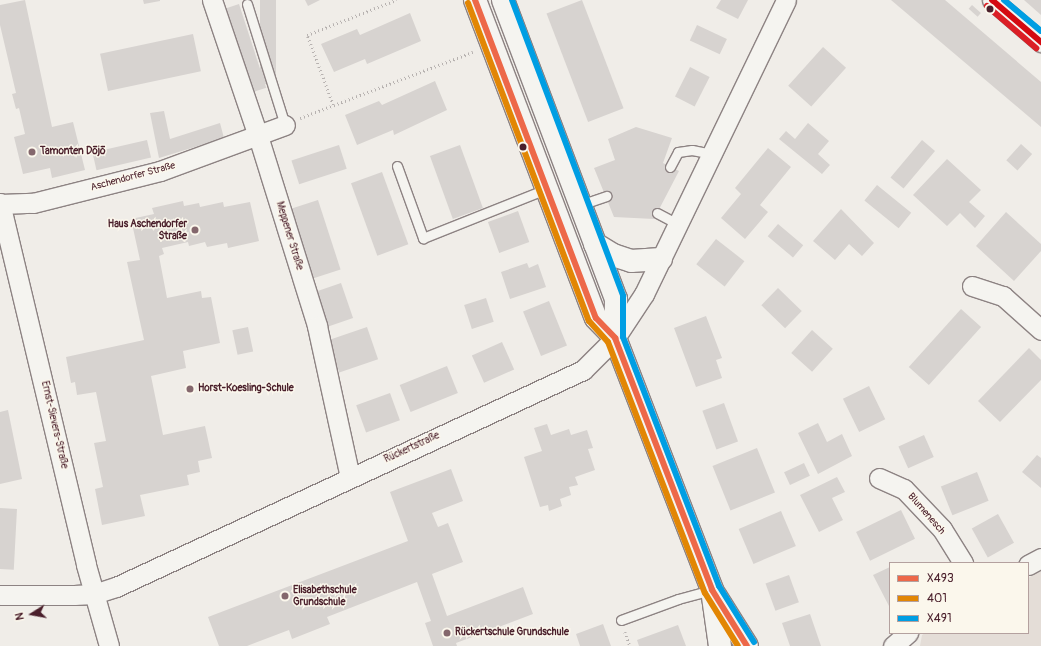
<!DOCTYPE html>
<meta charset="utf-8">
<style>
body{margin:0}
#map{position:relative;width:1041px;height:646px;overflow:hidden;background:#f0ede8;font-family:Pangolin,sans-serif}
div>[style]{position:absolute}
.green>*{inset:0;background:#e4ddd7}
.building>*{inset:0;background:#d7d3d0;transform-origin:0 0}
.path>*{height:2.5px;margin-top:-1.25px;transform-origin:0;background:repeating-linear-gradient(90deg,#b7b2b0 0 1px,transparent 0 4px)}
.roads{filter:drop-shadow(1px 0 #8d8383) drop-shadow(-1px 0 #8d8383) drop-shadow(0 1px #8d8383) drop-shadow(0 -1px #8d8383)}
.service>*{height:9px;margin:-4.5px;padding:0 4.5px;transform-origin:4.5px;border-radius:4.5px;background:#f5f4f0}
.minor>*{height:19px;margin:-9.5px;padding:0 9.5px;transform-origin:9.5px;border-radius:9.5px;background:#f5f4f0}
.secondary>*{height:22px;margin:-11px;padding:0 11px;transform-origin:11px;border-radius:11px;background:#f5f4f0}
.bus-1>*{height:6px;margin:-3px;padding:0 3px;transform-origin:3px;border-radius:3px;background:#ed6849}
.bus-2>*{height:6px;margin:-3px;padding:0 3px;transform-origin:3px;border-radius:3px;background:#e28604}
.bus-3>*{height:6px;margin:-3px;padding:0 3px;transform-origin:3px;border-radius:3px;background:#009ee3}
.bus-4>*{height:6px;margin:-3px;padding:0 3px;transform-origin:3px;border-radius:3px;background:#d40a11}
.bus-5>*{height:6px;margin:-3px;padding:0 3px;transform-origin:3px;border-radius:3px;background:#db1f26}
.dots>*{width:11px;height:11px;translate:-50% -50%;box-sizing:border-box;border:2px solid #fbf7ec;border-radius:50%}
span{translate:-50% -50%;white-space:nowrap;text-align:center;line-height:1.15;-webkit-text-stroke:3px #fbf7ec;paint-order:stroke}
.poi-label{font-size:10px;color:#4a1f2b;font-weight:700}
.left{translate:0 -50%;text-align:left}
.right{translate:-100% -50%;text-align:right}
.street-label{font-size:10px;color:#4a1f2b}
.legend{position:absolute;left:889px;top:562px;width:140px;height:72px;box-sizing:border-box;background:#fbf7ec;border:1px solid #b4a19f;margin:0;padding:5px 7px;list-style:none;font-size:12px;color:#4a1f2b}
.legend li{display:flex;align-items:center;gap:8px;height:20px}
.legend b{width:20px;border:1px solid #b4a19f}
.north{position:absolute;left:12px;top:594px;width:40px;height:40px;-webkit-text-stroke:3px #fbf7ec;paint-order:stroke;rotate:259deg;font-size:11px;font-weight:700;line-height:16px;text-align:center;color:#4a1f2b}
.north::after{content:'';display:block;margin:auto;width:14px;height:18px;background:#4a1f2b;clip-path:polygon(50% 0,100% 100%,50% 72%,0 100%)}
</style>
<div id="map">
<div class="green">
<div style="clip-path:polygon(1041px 571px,1041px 646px,920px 646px,922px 635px,925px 633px,1028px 633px,1028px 578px)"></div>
</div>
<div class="building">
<div style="clip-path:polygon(25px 0,52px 127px,73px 122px,85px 170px,52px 178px,50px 168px,23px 174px,14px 137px,25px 134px,19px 108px,16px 109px,12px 94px,16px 93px,0 25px,0 5px)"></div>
<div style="clip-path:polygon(143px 0,160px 0,160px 1px,144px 4px)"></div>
<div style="left:260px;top:0;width:16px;height:84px"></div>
<div style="clip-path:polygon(305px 0,320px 0,308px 6px)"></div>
<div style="left:582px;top:0;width:116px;height:38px;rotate:69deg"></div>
<div style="clip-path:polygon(721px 0,748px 0,738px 19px,716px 8px)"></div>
<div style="clip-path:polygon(891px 0,945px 0,1041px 82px,1041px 127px)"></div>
<div style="clip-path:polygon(1024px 0,1041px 0,1041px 15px)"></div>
<div style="left:239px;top:4px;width:88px;height:15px;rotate:72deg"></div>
<div style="left:972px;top:5px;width:12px;height:5px;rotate:42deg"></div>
<div style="clip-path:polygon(410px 13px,421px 41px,367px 64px,365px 59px,334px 72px,321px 44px,357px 29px,360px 35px)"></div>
<div style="left:697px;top:25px;width:33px;height:17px;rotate:25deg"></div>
<div style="left:193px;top:34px;width:38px;height:95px;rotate:78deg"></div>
<div style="left:823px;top:47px;width:31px;height:52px;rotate:42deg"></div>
<div style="left:690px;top:67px;width:22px;height:33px;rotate:27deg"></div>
<div style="clip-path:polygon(435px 81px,447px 110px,394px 135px,393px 130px,357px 145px,345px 115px,379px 101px,382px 105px)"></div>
<div style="clip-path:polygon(164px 111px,170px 139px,220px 123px,224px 138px,159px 158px,150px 113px)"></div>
<div style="clip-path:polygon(808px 123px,829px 141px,818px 154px,830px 165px,822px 174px,779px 139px,786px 131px,795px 139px)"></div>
<div style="clip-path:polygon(636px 127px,672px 138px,663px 163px,679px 171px,654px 219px,614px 217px,594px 168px,615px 160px,608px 139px)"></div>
<div style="left:147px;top:140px;width:18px;height:56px;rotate:77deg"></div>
<div style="left:922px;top:140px;width:17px;height:49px;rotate:40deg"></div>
<div style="left:1021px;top:144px;width:15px;height:22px;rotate:42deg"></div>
<div style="left:339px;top:145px;width:25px;height:50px;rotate:72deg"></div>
<div style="left:460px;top:145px;width:67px;height:32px;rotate:70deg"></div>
<div style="clip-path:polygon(768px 148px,791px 167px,760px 205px,768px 212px,745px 239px,721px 218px,741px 194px,735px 188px)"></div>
<div style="clip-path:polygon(947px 159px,981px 190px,969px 202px,985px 216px,975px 228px,960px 213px,947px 226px,913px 195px)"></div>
<div style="left:382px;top:172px;width:77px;height:33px;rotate:70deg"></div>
<div style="left:877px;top:185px;width:44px;height:20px;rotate:39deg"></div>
<div style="left:318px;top:200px;width:73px;height:30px;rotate:72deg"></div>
<div style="clip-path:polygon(183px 201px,184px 206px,199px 203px,200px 207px,223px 202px,224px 207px,250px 202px,259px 241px,228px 248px,227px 243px,207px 247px,205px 242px,189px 246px,188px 242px,162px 248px,164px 254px,159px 256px,167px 298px,201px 291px,202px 298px,211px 297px,220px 343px,183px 351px,186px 368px,151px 376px,163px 435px,205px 426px,212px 458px,198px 461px,200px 472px,187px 475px,189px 485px,140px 495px,145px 516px,102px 525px,95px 489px,103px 487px,94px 443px,106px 441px,96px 392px,77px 395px,75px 382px,71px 383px,66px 357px,144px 340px,127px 262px,140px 260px,131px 219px,154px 214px,152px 208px)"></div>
<div style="clip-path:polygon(841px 209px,874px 243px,862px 256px,849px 244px,835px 260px,813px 241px)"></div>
<div style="left:518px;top:211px;width:33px;height:32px;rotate:70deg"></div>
<div style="clip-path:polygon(1006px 212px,1041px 244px,1041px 251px,1014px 281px,976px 246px)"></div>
<div style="left:778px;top:224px;width:33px;height:16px;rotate:40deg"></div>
<div style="left:716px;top:239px;width:36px;height:32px;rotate:38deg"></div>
<div style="clip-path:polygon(527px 263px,529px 268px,538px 264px,546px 287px,510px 299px,501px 272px)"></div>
<div style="left:341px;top:283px;width:37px;height:30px;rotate:71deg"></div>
<div style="left:778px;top:288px;width:33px;height:24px;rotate:44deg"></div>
<div style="left:486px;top:298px;width:25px;height:23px;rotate:72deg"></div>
<div style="left:549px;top:301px;width:48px;height:28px;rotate:68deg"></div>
<div style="left:961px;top:309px;width:27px;height:78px;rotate:42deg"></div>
<div style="clip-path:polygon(706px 316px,722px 358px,716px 360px,722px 378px,696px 387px,674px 328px)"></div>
<div style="left:248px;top:327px;width:25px;height:16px;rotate:78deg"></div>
<div style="left:367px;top:327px;width:34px;height:41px;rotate:71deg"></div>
<div style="left:812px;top:330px;width:28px;height:31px;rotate:42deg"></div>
<div style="left:502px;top:342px;width:30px;height:33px;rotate:66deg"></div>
<div style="clip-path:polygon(1029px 348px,1041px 360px,1041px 380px,1000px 422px,978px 401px)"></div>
<div style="left:447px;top:366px;width:29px;height:51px;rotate:68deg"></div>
<div style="left:869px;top:386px;width:37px;height:29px;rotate:64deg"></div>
<div style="left:390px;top:393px;width:29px;height:36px;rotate:70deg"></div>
<div style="left:724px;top:403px;width:41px;height:23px;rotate:70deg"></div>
<div style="clip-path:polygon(8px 410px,22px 479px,0 484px,0 412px)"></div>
<div style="clip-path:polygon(818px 423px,827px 442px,842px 434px,852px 456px,818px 474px,798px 433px)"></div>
<div style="clip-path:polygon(547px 424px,551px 435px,569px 429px,571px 435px,587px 430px,593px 448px,588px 449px,595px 470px,575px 477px,578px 485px,569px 487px,571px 495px,560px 499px,562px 506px,549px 511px,548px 505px,540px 507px,524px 457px,542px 451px,534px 428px)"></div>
<div style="left:924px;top:435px;width:24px;height:28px;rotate:66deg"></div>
<div style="left:757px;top:448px;width:48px;height:48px;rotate:68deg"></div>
<div style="clip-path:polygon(1037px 455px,1041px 458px,1041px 488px,1022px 472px)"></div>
<div style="left:804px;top:463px;width:14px;height:22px;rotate:65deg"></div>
<div style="clip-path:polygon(451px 469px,463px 501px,432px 513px,438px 527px,448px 523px,463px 562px,432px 574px,447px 616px,523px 587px,533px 614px,456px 643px,457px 646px,433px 646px,425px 623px,431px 621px,417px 582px,327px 617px,330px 624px,292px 639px,289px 630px,247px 646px,219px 646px,208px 617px,408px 541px,390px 492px)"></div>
<div style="left:977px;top:472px;width:31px;height:39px;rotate:68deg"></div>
<div style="clip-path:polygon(837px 477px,845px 492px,832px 498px,843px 520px,819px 532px,800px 495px)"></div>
<div style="left:0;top:508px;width:17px;height:61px;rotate:3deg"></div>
<div style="left:901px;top:510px;width:32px;height:50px;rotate:64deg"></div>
<div style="left:781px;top:511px;width:38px;height:46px;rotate:67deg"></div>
<div style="left:998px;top:514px;width:33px;height:30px;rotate:61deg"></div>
<div style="clip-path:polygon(890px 567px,890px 608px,873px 575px)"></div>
<div style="left:789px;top:575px;width:29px;height:25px;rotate:70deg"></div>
<div style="clip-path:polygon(810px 614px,821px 646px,790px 646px,782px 623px)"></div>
<div style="clip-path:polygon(603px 624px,611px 646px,580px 646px,576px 634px)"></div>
<div style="clip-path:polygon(678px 625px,686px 646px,639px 646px,637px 640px)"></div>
</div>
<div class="path">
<div style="left:333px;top:105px;width:75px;rotate:-110.4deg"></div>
<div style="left:307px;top:35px;width:96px;rotate:-21.5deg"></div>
<div style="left:300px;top:118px;width:185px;rotate:-20.9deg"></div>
<div style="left:625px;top:632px;width:15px;rotate:70deg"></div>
</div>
<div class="roads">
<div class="service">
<div style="left:247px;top:4px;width:127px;rotate:72.6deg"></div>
<div style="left:397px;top:166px;width:77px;rotate:70.1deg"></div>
<div style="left:423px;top:238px;width:132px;rotate:-21.7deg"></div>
<div style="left:670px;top:167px;width:17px;rotate:-62deg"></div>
<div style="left:678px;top:152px;width:14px;rotate:-8deg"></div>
<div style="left:692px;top:150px;width:20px;rotate:11deg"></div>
<div style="left:580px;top:205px;width:28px;rotate:-19deg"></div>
<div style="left:657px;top:213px;width:24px;rotate:28deg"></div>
<div style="left:621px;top:620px;width:61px;rotate:-20.2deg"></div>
<div style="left:678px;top:599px;width:35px;rotate:-15deg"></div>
</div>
<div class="minor">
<div style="left:212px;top:0;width:144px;rotate:71.3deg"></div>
<div style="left:258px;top:136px;width:199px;rotate:72.7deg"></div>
<div style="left:317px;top:326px;width:155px;rotate:77.7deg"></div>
<div style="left:992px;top:0;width:65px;rotate:40.6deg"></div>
<div style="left:0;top:203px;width:372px;rotate:76.6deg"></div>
<div style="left:86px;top:565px;width:84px;rotate:74.1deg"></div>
<div style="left:0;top:204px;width:33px;rotate:-2deg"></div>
<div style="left:33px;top:203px;width:131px;rotate:-14.1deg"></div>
<div style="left:160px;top:171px;width:133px;rotate:-20.2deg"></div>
<div style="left:972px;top:286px;width:33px;rotate:18deg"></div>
<div style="left:1003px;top:296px;width:51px;rotate:41.8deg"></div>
<div style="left:879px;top:478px;width:27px;rotate:24deg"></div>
<div style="left:904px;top:489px;width:55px;rotate:46.5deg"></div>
<div style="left:942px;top:529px;width:40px;rotate:58deg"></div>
<div style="left:1028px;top:565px;width:15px;rotate:-28deg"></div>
<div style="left:0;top:595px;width:74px"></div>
<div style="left:74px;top:595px;width:20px;rotate:-3deg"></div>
<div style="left:94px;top:594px;width:23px;rotate:-18deg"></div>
<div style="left:116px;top:587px;width:515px;rotate:-24.92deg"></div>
<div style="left:583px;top:370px;width:45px;rotate:-45deg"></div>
<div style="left:615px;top:338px;width:53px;rotate:-56.6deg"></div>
<div style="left:644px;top:294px;width:326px;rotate:-64.2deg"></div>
<div style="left:893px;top:646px;width:20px;rotate:-41deg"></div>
</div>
<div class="secondary">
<div style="left:475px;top:0;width:340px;rotate:69.2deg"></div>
<div style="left:596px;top:318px;width:28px;rotate:46deg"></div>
<div style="left:503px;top:0;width:320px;rotate:69.3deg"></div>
<div style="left:616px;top:299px;width:39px;rotate:91deg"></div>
<div style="left:615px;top:338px;width:270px;rotate:68.9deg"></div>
<div style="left:712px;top:590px;width:57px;rotate:81.9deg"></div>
<div style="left:595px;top:244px;width:21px;rotate:31deg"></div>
<div style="left:613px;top:255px;width:19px;rotate:18deg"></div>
<div style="left:631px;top:261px;width:30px;rotate:-4deg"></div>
<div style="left:715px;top:595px;width:60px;rotate:57.9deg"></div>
</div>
</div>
<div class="bus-1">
<div style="left:475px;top:0;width:340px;rotate:69.2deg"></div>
<div style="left:596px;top:318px;width:28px;rotate:46deg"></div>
<div style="left:615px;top:338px;width:270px;rotate:68.9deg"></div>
<div style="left:712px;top:590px;width:66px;rotate:58deg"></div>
</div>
<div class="bus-2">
<div style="left:468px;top:3px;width:340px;rotate:69.2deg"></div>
<div style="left:589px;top:321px;width:28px;rotate:48deg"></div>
<div style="left:608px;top:342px;width:269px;rotate:68.9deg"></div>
<div style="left:705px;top:593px;width:62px;rotate:58.1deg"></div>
</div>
<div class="bus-3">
<div style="left:512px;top:0;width:316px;rotate:69.4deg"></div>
<div style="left:623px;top:296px;width:41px;rotate:90deg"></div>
<div style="left:623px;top:337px;width:267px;rotate:68.9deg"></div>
<div style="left:719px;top:586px;width:66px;rotate:58deg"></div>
<div style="left:1004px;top:0;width:48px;rotate:40deg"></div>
</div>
<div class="bus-4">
<div style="left:992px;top:0;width:65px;rotate:40.6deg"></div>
</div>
<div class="bus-5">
<div style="left:987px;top:6px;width:65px;rotate:40.6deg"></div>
</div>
<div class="dots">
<div style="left:990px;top:9px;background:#4a1f2b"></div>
<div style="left:523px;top:147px;background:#4a1f2b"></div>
<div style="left:32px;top:152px;background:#84676d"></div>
<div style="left:195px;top:230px;background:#84676d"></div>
<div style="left:190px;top:389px;background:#84676d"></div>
<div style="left:285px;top:596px;background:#84676d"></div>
<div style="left:447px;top:633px;background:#84676d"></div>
</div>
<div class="poi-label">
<span class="left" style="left:40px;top:152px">Tamonten Dōjō</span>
<span class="right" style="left:187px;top:230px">Haus Aschendorfer<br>Straße</span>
<span class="left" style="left:198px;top:389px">Horst-Koesling-Schule</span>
<span class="left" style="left:293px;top:596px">Elisabethschule<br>Grundschule</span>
<span class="left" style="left:455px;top:633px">Rückertschule Grundschule</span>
</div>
<div class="street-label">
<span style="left:133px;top:177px;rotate:-15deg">Aschendorfer Straße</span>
<span style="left:289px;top:236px;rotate:73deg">Meppener Straße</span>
<span style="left:54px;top:425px;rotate:77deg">Ernst-Sievers-Straße</span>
<span style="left:412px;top:448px;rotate:-25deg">Rückertstraße</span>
<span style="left:926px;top:514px;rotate:49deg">Blumenesch</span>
</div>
<ul class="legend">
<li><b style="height:5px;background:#ed6849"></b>X493</li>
<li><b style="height:5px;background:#e28604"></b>401</li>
<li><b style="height:5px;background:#009ee3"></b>X491</li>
</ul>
<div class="north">N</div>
</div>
